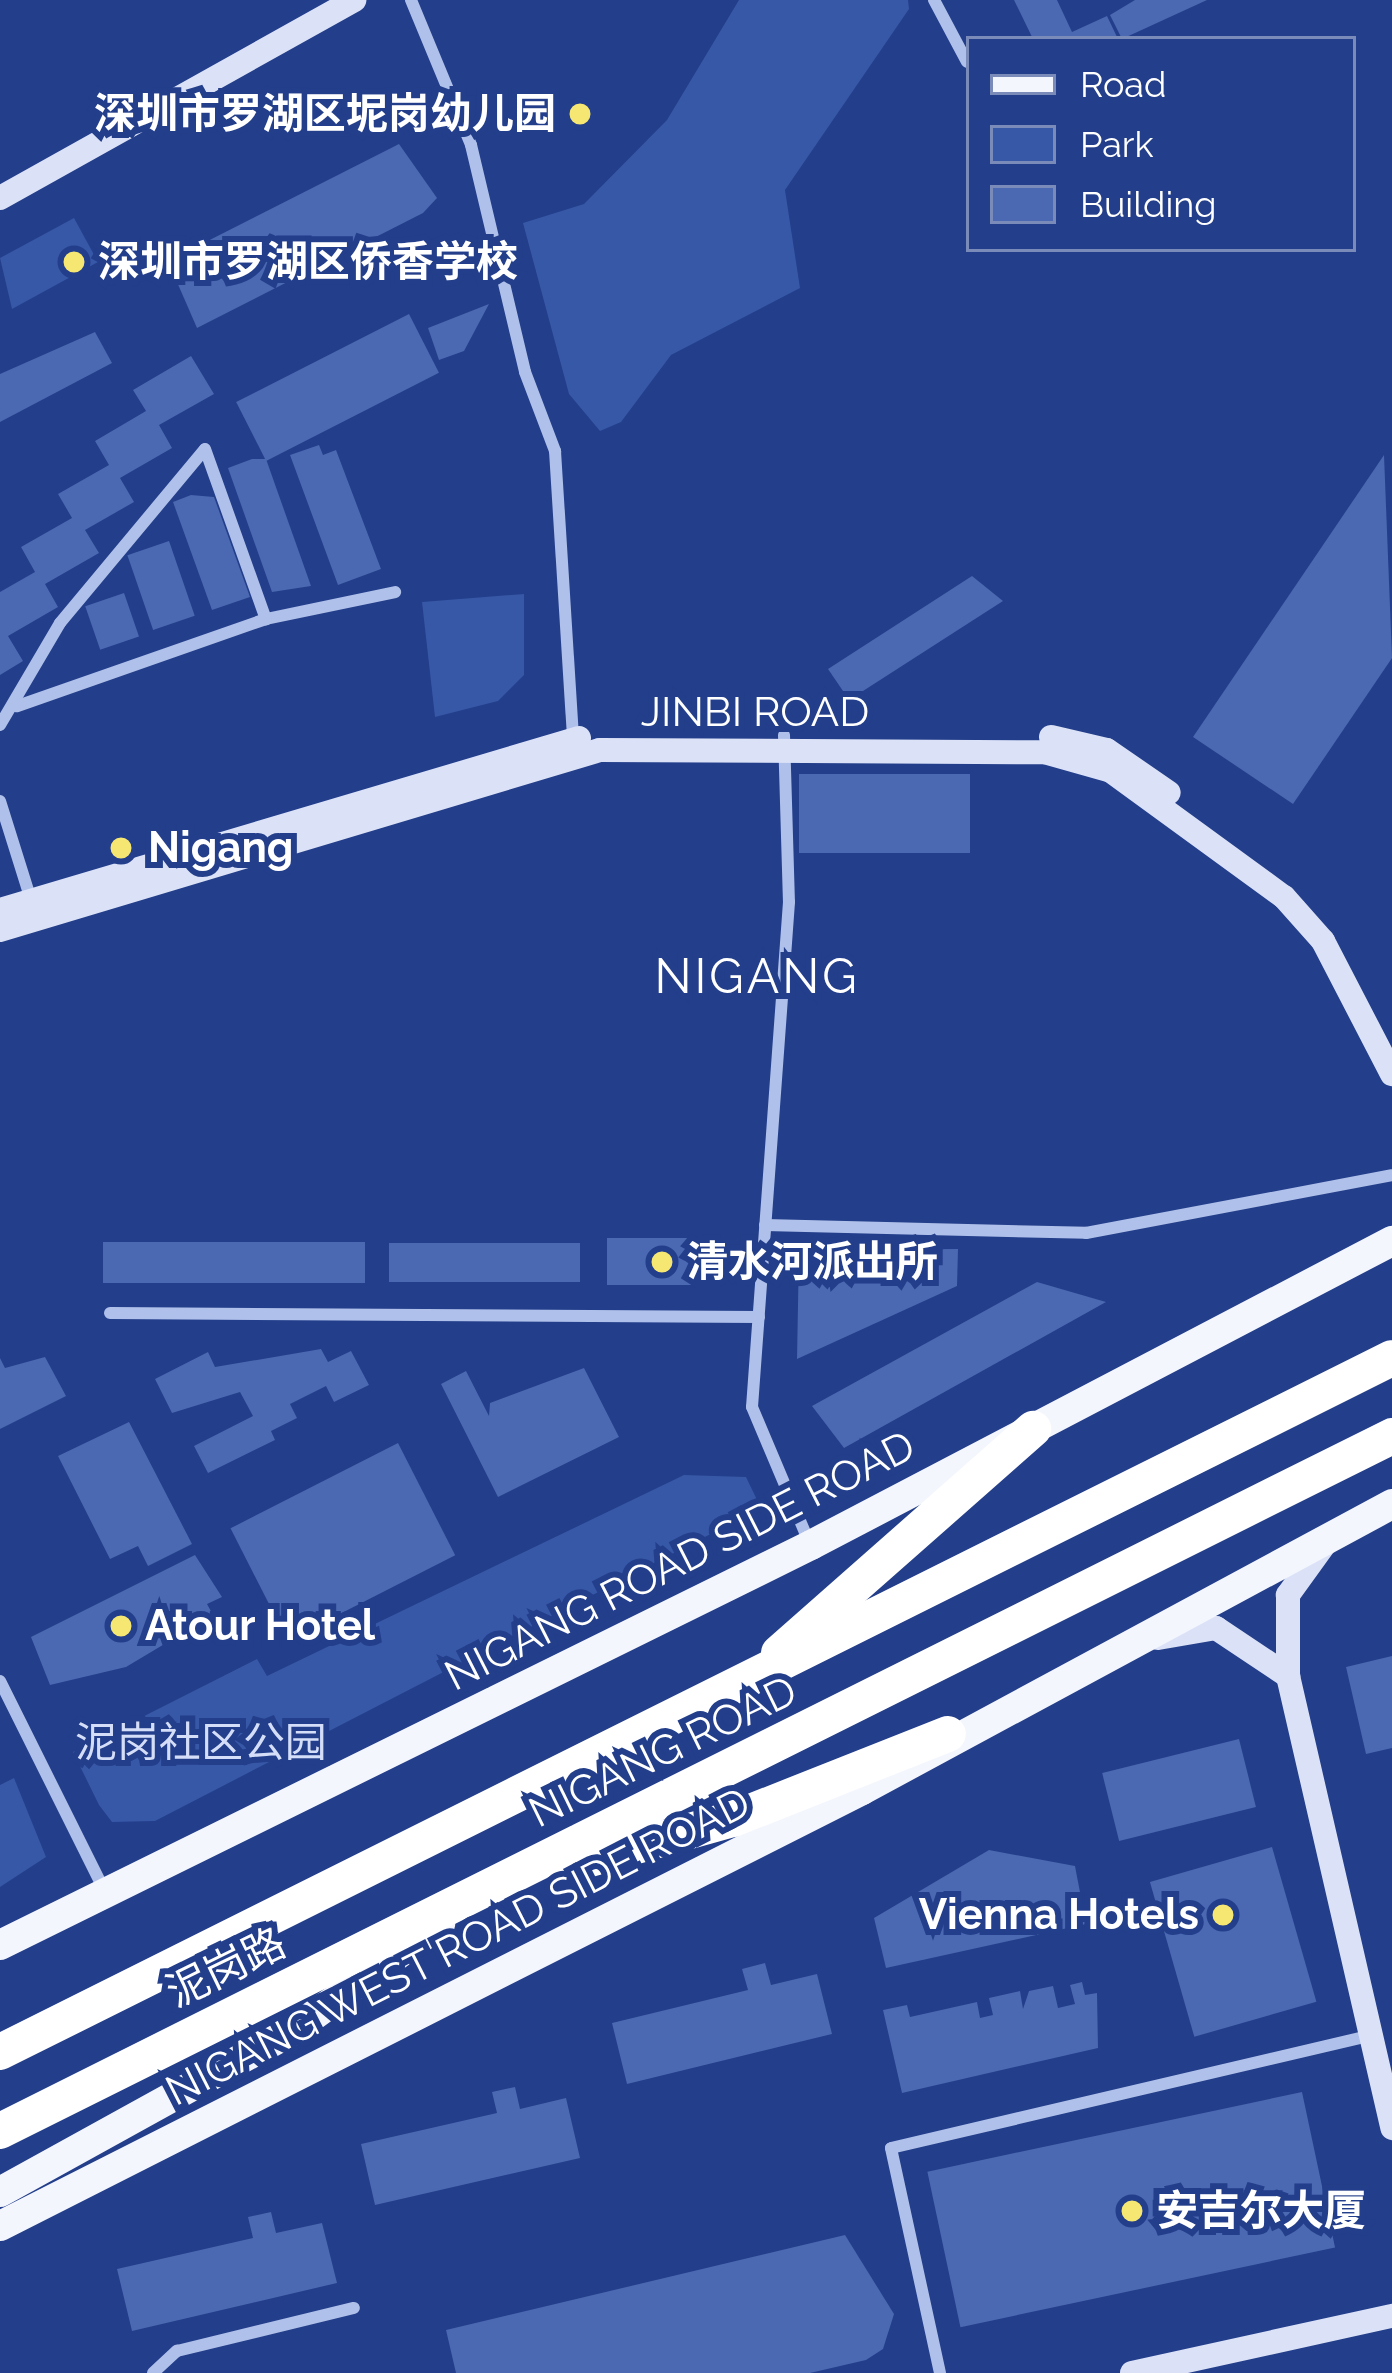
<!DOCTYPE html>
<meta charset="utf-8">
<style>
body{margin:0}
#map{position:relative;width:1392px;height:2373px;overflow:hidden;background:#233e8a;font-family:Raleway,"Noto Sans SC",sans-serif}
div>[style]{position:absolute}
.green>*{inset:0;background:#3757a7}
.building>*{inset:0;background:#4b68b2;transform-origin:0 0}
.street>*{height:12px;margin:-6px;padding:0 6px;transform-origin:6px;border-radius:6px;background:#afc0ea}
.secondary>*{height:24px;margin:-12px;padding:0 12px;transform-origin:12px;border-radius:12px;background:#dbe2f8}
.primary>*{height:30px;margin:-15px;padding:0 15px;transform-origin:15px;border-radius:15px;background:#f4f6fe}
.highway>*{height:36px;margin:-18px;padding:0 18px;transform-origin:18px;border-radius:18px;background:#fff}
.dots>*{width:33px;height:33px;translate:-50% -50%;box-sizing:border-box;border:6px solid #233e8a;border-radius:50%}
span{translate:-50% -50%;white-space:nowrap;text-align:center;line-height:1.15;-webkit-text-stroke:12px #233e8a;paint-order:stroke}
.poi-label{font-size:42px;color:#fff;font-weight:700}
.right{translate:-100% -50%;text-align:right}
.left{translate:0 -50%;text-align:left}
.street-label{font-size:42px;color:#fff}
.park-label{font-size:42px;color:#d4def8}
.quarter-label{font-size:48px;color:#fff;letter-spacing:3px}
.legend{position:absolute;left:966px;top:36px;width:390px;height:216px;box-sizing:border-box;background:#233e8a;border:3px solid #7b8bb9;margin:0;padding:15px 21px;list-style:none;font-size:36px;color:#fff}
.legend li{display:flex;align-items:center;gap:24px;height:60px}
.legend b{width:60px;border:3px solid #7b8bb9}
</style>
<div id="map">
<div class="green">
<div style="clip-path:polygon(739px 0,908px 0,909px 9px,785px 190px,800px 288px,671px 355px,621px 422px,600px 431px,569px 394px,523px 223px,584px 204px,667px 120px)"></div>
<div style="clip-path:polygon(74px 218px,98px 262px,12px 309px,0 258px)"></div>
<div style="clip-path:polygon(524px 594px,524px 675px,498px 701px,435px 717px,422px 602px)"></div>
<div style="clip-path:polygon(684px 1475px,746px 1477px,761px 1508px,155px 1821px,112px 1822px,99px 1805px,73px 1752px,257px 1659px,267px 1676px)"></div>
<div style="clip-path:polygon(14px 1778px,46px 1857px,0 1887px,0 1785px)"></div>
</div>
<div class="building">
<div style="clip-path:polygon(1014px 0,1057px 0,1072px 32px,1107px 16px,1118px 39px,1033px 39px)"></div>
<div style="clip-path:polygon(1135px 0,1207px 0,1122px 39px,1110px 15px)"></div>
<div style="clip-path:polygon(399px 144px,437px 198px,423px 213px,197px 328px,170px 266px,182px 254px)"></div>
<div style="clip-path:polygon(489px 304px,464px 351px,439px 360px,428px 328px)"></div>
<div style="left:409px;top:314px;width:66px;height:194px;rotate:63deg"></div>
<div style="clip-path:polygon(95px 332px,112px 363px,0 422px,0 374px)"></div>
<div style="clip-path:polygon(191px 356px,214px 394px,159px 425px,172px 448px,120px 478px,134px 502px,85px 530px,99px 553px,45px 584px,58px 607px,8px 636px,23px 661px,0 675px,0 592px,35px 572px,21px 547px,72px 518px,58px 494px,109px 465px,95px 441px,146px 411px,133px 390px)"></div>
<div style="clip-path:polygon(319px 445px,323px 455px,336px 450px,381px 569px,338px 585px,290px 455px)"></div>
<div style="clip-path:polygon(1384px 455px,1392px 658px,1293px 804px,1193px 737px)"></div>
<div style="clip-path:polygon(252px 459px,266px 459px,311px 586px,272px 592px,228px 468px)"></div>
<div style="clip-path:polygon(191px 495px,214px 497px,250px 597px,212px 610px,173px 502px)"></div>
<div style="left:169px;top:541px;width:79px;height:44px;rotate:71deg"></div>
<div style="clip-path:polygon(972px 576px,1003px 601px,863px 691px,843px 691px,828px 669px)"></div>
<div style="left:124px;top:593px;width:46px;height:41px;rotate:71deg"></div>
<div style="left:799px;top:774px;width:171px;height:79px"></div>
<div style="left:607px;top:1238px;width:111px;height:47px"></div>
<div style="left:103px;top:1242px;width:262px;height:41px"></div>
<div style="left:389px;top:1243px;width:191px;height:39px"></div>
<div style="clip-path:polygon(958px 1249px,957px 1286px,797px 1359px,799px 1250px)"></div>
<div style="clip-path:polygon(1037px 1282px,1106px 1302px,844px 1448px,812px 1406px)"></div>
<div style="clip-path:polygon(321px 1349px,328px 1362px,351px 1351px,369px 1385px,334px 1402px,326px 1386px,290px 1404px,297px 1418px,271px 1431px,275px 1440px,208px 1473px,194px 1446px,253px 1416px,240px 1392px,172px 1413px,155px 1379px,208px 1352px,215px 1367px)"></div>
<div style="clip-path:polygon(45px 1357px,66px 1396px,0 1429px,0 1358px,5px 1368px)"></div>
<div style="clip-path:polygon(584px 1368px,619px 1437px,498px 1497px,441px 1384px,466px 1371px,489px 1416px,490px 1403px)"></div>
<div style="clip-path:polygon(129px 1422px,192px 1544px,148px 1566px,138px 1546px,110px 1559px,58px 1456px)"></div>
<div style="left:398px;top:1443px;width:126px;height:188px;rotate:63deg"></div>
<div style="clip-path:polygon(195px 1555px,222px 1597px,207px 1604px,213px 1615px,126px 1667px,50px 1685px,31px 1637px)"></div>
<div style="clip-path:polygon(1392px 1656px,1392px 1748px,1366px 1754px,1346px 1667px)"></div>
<div style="left:1239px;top:1739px;width:70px;height:141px;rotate:76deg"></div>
<div style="left:1272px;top:1847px;width:161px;height:127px;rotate:74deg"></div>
<div style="clip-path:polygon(989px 1850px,1075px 1866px,1086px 1924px,886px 1968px,874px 1918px)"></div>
<div style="clip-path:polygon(765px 1963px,771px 1985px,817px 1974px,832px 2034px,627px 2084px,612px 2023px,748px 1990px,742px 1969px)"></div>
<div style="clip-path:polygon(1082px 1982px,1085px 1995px,1097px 1993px,1098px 2048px,902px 2093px,883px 2010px,907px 2005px,910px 2017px,977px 2002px,980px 2018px,993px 2015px,989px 1998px,1020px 1991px,1023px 2009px,1029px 1991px,1053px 1986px,1058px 2008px,1075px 2004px,1070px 1985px)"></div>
<div style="clip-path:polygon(515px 2087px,520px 2109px,566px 2098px,580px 2158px,375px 2205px,361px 2144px,497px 2113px,492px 2092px)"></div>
<div style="left:1302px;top:2092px;width:159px;height:383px;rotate:78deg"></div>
<div style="clip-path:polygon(271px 2212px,276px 2233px,322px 2223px,337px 2283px,132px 2331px,117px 2269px,253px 2238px,248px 2217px)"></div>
<div style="clip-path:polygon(845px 2235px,894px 2314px,883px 2349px,866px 2360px,810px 2373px,456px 2373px,446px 2330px)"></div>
</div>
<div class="street">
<div style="left:411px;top:0;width:157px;rotate:67.5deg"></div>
<div style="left:471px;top:145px;width:233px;rotate:76.6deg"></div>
<div style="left:525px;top:372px;width:85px;rotate:69.2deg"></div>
<div style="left:555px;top:451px;width:290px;rotate:86.4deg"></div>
<div style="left:934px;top:0;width:70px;rotate:62deg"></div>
<div style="left:266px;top:619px;width:132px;rotate:-11.8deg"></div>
<div style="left:0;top:725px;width:118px;rotate:-59.5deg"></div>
<div style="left:60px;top:623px;width:226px;rotate:-50.2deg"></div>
<div style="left:205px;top:449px;width:181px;rotate:70.3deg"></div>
<div style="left:266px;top:619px;width:264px;rotate:160.7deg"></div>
<div style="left:784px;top:735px;width:167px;rotate:88.3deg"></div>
<div style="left:789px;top:902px;width:506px;rotate:94.19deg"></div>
<div style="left:752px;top:1407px;width:149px;rotate:67.1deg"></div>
<div style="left:0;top:801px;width:107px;rotate:72.6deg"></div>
<div style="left:765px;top:1225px;width:321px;rotate:1.4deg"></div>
<div style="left:1086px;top:1233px;width:311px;rotate:-10.7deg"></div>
<div style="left:110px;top:1313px;width:649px;rotate:0.35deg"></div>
<div style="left:0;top:1681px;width:236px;rotate:63.5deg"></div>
<div style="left:153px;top:2373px;width:33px;rotate:-43deg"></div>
<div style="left:177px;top:2351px;width:182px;rotate:-13.7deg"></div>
<div style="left:940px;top:2373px;width:230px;rotate:-102.3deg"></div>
<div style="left:891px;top:2148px;width:492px;rotate:-13.2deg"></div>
</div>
<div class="secondary">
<div style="left:0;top:198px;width:406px;rotate:-29.2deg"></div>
<div style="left:1051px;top:737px;width:57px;rotate:13.1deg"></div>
<div style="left:1107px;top:750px;width:75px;rotate:34.7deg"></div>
<div style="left:0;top:910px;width:604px;rotate:-16.54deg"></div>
<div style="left:0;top:930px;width:626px;rotate:-16.7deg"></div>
<div style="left:600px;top:750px;width:444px;rotate:0.3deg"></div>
<div style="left:1044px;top:752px;width:70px;rotate:15.8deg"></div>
<div style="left:1111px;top:771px;width:214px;rotate:36.1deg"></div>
<div style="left:1284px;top:897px;width:59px;rotate:48.4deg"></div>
<div style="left:1323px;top:941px;width:150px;rotate:62.6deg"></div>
<div style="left:1324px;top:1545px;width:62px;rotate:125.8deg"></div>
<div style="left:1288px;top:1595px;width:81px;rotate:90deg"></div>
<div style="left:1288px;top:1676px;width:464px;rotate:77deg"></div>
<div style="left:1158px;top:1638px;width:59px;rotate:-9.8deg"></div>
<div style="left:1216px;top:1628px;width:87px;rotate:33.7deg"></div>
<div style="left:1132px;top:2373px;width:266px;rotate:-12.4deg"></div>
</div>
<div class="primary">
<div style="left:0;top:1945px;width:904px;rotate:-26.25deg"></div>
<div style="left:811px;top:1545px;width:656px;rotate:-27.62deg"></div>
<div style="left:0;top:2192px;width:333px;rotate:-28.9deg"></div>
<div style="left:292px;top:2031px;width:183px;rotate:-35.9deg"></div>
<div style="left:0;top:2226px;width:966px;rotate:-26.83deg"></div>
<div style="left:862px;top:1790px;width:602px;rotate:-28.35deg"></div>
</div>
<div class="highway">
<div style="left:779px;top:1653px;width:339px;rotate:-41.4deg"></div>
<div style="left:576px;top:1863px;width:163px;rotate:-15.7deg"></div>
<div style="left:733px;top:1819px;width:231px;rotate:-21.6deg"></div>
<div style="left:0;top:2052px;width:1555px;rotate:-26.5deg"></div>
<div style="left:0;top:2131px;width:1556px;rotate:-26.53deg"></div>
</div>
<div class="dots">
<div style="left:580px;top:114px;background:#f6e672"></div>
<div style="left:74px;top:262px;background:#f6e672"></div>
<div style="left:121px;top:848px;background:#f6e672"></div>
<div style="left:662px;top:1262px;background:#f6e672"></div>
<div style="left:121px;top:1626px;background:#f6e672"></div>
<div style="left:1223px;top:1915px;background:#f6e672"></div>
<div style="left:1132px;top:2211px;background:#f6e672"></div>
</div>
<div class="poi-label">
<span class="right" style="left:556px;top:114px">深圳市罗湖区坭岗幼儿园</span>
<span class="left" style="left:98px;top:262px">深圳市罗湖区侨香学校</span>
<span class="left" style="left:148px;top:848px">Nigang</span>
<span class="left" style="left:686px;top:1262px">清水河派出所</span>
<span class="left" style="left:145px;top:1626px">Atour Hotel</span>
<span class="right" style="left:1199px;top:1915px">Vienna Hotels</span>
<span class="left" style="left:1156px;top:2211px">安吉尔大厦</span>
</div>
<div class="street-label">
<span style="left:755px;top:712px">JINBI ROAD</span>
<span style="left:680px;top:1561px;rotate:-27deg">NIGANG ROAD SIDE ROAD</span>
<span style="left:663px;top:1752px;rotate:-26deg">NIGANG ROAD</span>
<span style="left:458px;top:1947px;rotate:-27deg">NIGANG WEST ROAD SIDE ROAD</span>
<span style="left:226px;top:1968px;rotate:-26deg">泥岗路</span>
</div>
<div class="park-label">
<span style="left:201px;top:1743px">泥岗社区公园</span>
</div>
<div class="quarter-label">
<span style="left:757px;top:977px">NIGANG</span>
</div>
<ul class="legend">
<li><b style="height:15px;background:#f4f6fe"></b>Road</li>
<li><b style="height:33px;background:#3757a7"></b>Park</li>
<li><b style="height:33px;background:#4b68b2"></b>Building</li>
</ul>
</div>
